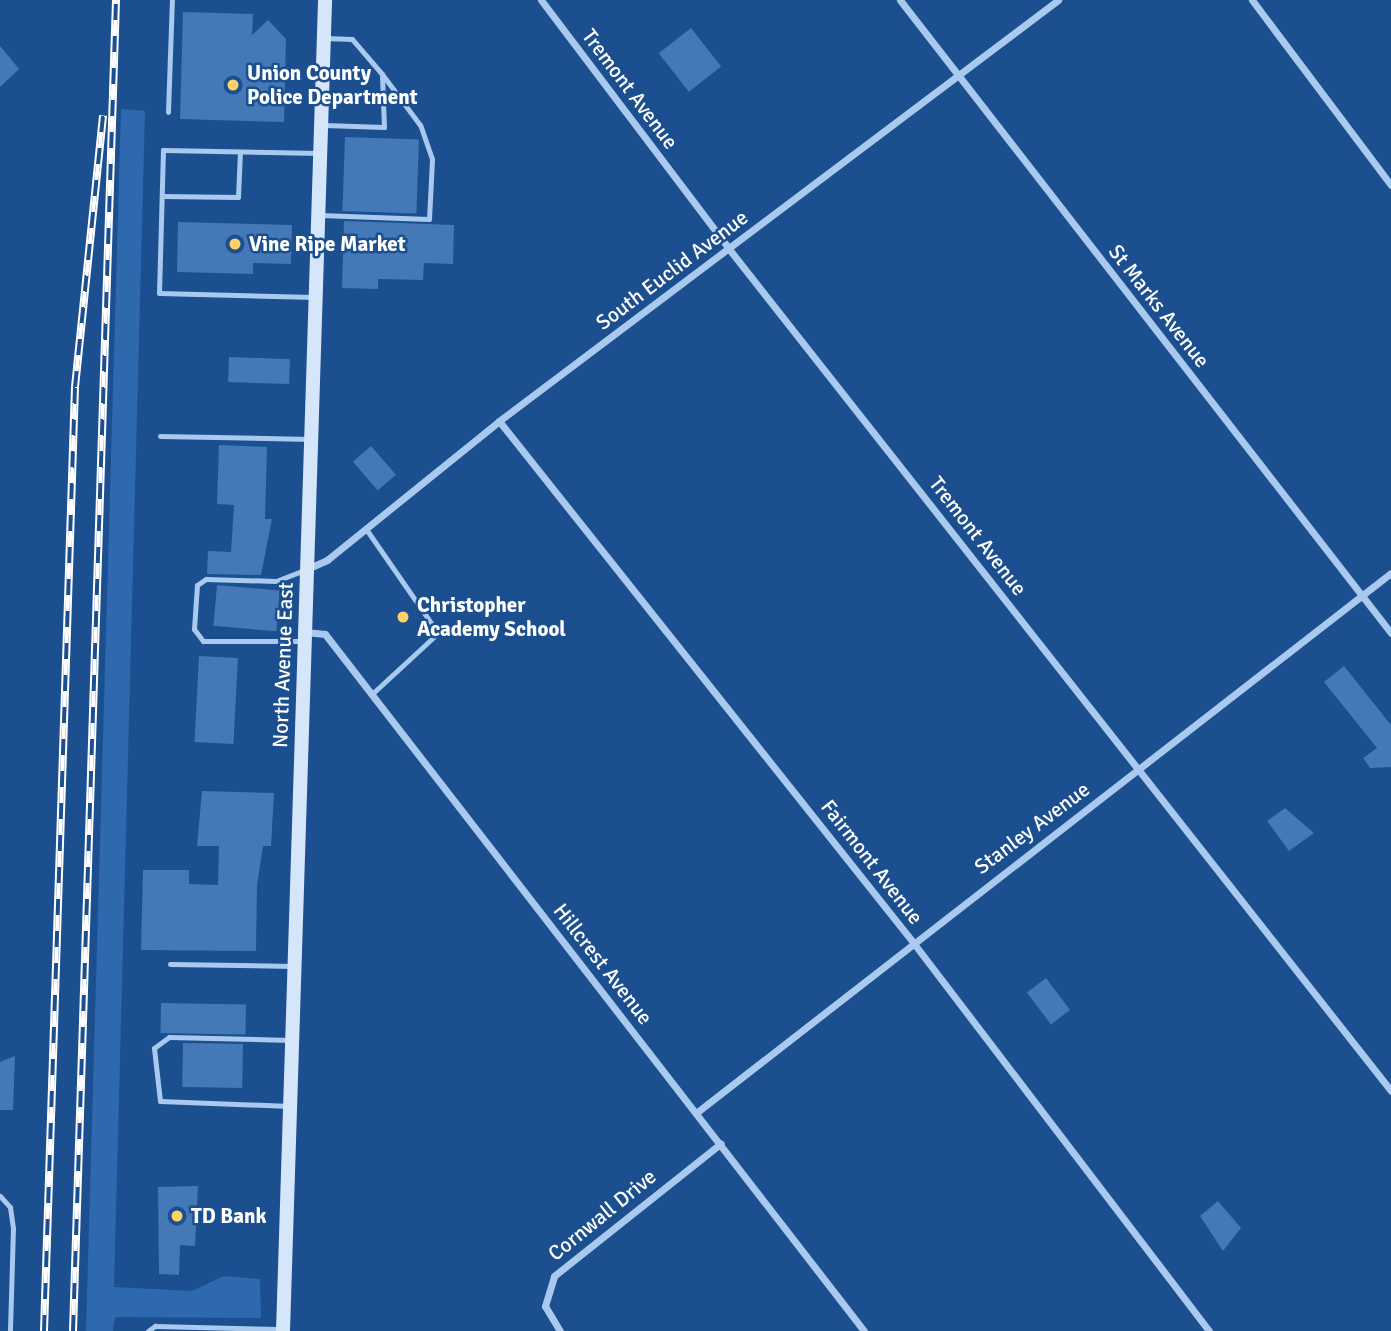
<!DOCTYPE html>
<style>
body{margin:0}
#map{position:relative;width:1391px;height:1331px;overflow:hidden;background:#1b4f8f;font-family:Signika,sans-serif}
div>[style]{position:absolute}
.green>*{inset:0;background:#2e69ad}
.building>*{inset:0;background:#4478b7;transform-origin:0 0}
.lane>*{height:5px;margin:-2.5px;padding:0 2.5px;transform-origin:2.5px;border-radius:2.5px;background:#a9c9ee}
.street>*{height:7px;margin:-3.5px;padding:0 3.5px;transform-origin:3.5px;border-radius:3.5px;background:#a9c9ee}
.secondary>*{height:14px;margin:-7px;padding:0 7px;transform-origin:7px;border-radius:7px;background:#d6e6fa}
.rail>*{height:8px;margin-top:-4px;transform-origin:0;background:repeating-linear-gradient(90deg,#1b4f8f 0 16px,#fff 0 32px);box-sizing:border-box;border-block:2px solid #fff}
.dots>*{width:19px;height:19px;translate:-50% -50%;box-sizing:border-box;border:4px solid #1b4f8f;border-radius:50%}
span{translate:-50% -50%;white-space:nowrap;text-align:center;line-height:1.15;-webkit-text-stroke:5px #1b4f8f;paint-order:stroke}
.poi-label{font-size:21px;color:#fff;font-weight:700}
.left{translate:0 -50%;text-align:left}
.street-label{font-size:21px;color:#fff}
</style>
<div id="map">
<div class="green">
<div style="clip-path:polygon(121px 109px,145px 111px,114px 1287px,192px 1291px,224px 1276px,260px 1279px,261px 1318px,115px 1317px,113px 1331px,86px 1331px)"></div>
</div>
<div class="building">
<div style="clip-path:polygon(183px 12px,253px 14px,252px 35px,268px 20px,286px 39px,284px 122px,180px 119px)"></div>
<div style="left:691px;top:28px;width:49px;height:41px;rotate:52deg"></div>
<div style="clip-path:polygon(0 46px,19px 69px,0 87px)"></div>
<div style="left:345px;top:137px;width:74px;height:74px;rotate:2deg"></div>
<div style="clip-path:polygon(344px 221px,454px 225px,453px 264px,424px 263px,423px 280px,378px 279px,378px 289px,342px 288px)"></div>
<div style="clip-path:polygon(178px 222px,292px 225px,291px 264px,253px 263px,253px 274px,177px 272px)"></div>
<div style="left:229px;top:357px;width:61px;height:25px;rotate:2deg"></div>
<div style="clip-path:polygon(219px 445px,267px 447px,265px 519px,272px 519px,261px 575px,207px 574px,208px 551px,231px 552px,234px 505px,217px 504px)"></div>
<div style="left:371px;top:446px;width:38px;height:24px;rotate:49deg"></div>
<div style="left:217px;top:585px;width:63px;height:41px;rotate:5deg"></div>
<div style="left:199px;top:656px;width:39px;height:86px;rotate:3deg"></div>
<div style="clip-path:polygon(1344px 666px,1391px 725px,1391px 767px,1370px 768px,1363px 758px,1377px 748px,1324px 682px)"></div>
<div style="clip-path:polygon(202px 791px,274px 793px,271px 846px,263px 846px,257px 885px,256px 951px,141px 950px,143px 870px,189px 870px,189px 884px,218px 885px,219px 846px,197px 846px)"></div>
<div style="clip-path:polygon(1285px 808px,1314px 833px,1289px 851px,1267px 821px)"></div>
<div style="left:1046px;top:978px;width:40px;height:24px;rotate:53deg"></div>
<div style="left:161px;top:1003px;width:85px;height:30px;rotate:1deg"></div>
<div style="left:183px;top:1043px;width:60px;height:44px;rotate:1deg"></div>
<div style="clip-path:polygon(15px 1056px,13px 1110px,0 1110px,0 1062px)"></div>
<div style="clip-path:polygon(198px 1186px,195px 1246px,180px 1245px,179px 1275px,159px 1274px,158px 1187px)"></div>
<div style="clip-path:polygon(1218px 1201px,1241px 1228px,1223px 1251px,1200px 1216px)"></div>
</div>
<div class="lane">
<div style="left:168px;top:112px;width:112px;rotate:-88deg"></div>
<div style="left:324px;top:125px;width:60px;rotate:1.9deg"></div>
<div style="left:384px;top:127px;width:53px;rotate:-92.2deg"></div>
<div style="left:382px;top:74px;width:46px;rotate:-130.6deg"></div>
<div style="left:352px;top:39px;width:27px;rotate:-178deg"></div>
<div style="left:162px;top:196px;width:76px;rotate:0.8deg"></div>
<div style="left:238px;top:197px;width:45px;rotate:-87.5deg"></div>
<div style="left:320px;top:215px;width:109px;rotate:2.1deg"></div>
<div style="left:429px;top:219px;width:60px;rotate:-87.1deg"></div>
<div style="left:432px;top:159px;width:36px;rotate:-109deg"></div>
<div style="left:420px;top:125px;width:64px;rotate:-126.7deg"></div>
<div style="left:314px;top:297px;width:155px;rotate:-178.5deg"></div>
<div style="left:159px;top:293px;width:143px;rotate:-88.4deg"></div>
<div style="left:163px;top:150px;width:156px;rotate:1.1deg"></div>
<div style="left:160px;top:436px;width:150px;rotate:1.1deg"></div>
<div style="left:366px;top:529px;width:126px;rotate:55.3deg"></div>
<div style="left:438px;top:633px;width:90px;rotate:137.3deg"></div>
<div style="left:302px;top:641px;width:99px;rotate:180deg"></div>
<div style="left:203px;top:641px;width:15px;rotate:-127deg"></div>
<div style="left:194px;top:629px;width:44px;rotate:-86.1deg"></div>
<div style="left:197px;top:585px;width:11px;rotate:-34deg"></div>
<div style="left:206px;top:579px;width:70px;rotate:1.6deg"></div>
<div style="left:276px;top:581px;width:31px;rotate:-21deg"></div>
<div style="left:170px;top:964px;width:124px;rotate:0.9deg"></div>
<div style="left:290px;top:1106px;width:130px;rotate:-177.8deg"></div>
<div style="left:160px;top:1101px;width:53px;rotate:-96.5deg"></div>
<div style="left:154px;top:1048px;width:19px;rotate:-36deg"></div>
<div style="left:169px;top:1037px;width:122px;rotate:1.4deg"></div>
<div style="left:0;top:1196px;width:15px;rotate:48deg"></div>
<div style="left:10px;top:1207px;width:21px;rotate:82deg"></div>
<div style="left:13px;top:1228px;width:103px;rotate:91.7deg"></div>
<div style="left:148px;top:1331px;width:9px;rotate:-36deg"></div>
<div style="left:155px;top:1326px;width:125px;rotate:1.4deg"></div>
</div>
<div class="street">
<div style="left:541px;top:0;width:312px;rotate:52.9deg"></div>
<div style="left:729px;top:249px;width:1071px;rotate:51.82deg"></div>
<div style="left:900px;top:0;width:801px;rotate:52.2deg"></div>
<div style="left:1252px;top:0;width:231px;rotate:53.1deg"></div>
<div style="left:499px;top:421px;width:664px;rotate:51.54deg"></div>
<div style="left:912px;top:941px;width:490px;rotate:52.7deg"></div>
<div style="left:307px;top:569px;width:22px;rotate:-24deg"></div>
<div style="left:327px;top:560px;width:221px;rotate:-38.9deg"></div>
<div style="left:499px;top:421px;width:700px;rotate:-36.98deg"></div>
<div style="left:305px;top:632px;width:20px;rotate:6deg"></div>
<div style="left:325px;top:634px;width:881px;rotate:52.28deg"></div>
<div style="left:696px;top:1113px;width:880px;rotate:-37.85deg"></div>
<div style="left:560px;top:1331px;width:29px;rotate:-121deg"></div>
<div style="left:545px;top:1306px;width:31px;rotate:-73deg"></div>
<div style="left:554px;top:1276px;width:213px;rotate:-38.5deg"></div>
</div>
<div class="secondary">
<div style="left:283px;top:1331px;width:1332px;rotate:-88.19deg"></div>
</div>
<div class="rail">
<div style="left:44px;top:1331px;width:945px;rotate:-88.12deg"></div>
<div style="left:75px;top:387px;width:273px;rotate:-84.1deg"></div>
<div style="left:73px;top:1331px;width:1332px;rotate:-88.15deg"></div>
</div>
<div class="dots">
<div style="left:233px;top:85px;background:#ffd166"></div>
<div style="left:235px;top:244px;background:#ffd166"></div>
<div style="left:403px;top:617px;background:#ffd166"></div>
<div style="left:177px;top:1216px;background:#ffd166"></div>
</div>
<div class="poi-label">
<span class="left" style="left:247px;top:85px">Union County<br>Police Department</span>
<span class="left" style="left:249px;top:244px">Vine Ripe Market</span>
<span class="left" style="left:417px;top:617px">Christopher<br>Academy School</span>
<span class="left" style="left:191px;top:1216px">TD Bank</span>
</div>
<div class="street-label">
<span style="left:630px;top:89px;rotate:53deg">Tremont Avenue</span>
<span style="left:672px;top:270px;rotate:-37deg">South Euclid Avenue</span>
<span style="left:1159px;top:306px;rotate:52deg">St Marks Avenue</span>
<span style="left:978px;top:536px;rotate:52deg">Tremont Avenue</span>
<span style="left:283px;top:665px;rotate:-88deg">North Avenue East</span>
<span style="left:1032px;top:828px;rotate:-37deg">Stanley Avenue</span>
<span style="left:872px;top:862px;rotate:52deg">Fairmont Avenue</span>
<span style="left:603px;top:964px;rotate:52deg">Hillcrest Avenue</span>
<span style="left:602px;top:1215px;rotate:-39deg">Cornwall Drive</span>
</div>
</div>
